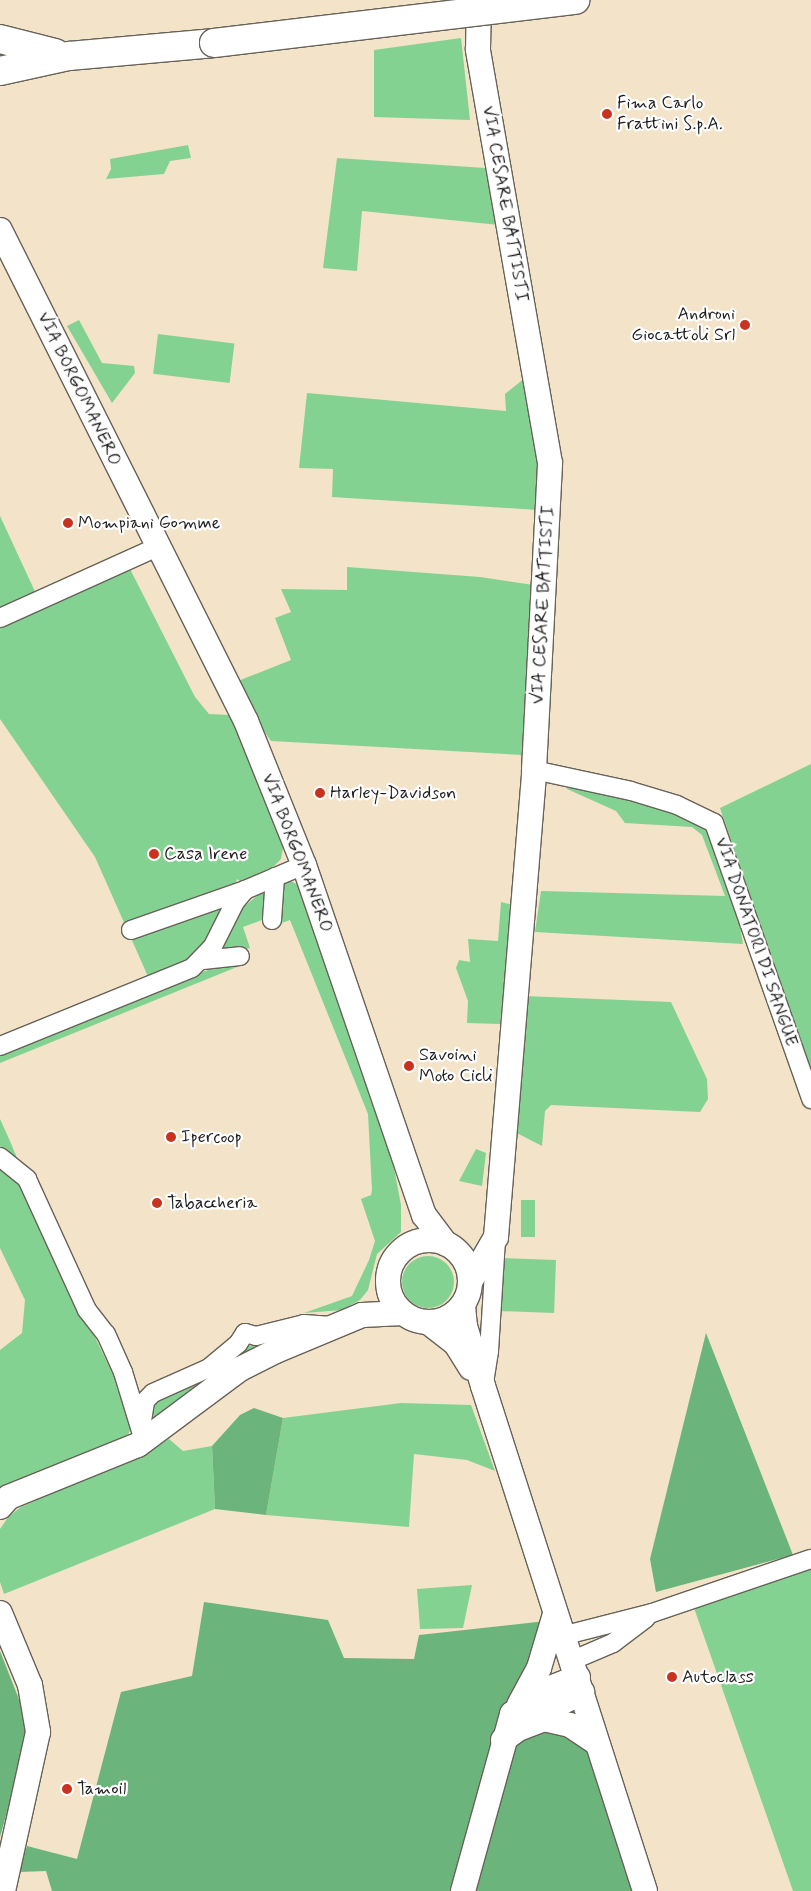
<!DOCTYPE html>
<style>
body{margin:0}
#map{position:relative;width:811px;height:1891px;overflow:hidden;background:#f3e3c8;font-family:Mynerve,sans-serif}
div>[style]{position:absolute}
.green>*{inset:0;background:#84d291;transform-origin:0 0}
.round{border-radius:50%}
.forest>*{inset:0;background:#6bb47b}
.roads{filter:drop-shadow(1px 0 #676258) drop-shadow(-1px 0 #676258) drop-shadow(0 1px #676258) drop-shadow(0 -1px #676258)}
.street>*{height:18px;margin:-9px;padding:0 9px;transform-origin:9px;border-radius:9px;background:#fff}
.secondary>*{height:24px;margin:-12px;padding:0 12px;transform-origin:12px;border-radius:12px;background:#fff}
.secondary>.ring{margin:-12px;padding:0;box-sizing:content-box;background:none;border:24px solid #fff;border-radius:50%}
.primary>*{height:28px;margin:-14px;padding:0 14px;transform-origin:14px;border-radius:14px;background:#fff}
.bridges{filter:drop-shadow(1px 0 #676258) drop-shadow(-1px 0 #676258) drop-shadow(0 1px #676258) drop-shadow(0 -1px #676258)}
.primary-bridge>*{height:28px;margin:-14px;padding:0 14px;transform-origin:14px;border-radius:14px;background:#fff}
.dots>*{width:14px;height:14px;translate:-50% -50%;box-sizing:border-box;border:2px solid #fff;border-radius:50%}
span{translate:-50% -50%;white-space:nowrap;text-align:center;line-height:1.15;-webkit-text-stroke:4.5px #fff;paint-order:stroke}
.poi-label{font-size:18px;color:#1c1c1c}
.left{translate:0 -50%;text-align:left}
.right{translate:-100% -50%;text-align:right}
.street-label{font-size:18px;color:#1c1c1c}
</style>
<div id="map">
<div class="green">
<div style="clip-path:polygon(461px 38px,470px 120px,374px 117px,374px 50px)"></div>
<div style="clip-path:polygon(188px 145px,191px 158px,170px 161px,164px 174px,106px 179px,111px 169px,110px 159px)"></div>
<div style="clip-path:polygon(337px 158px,485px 168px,499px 225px,362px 211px,357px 271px,323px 268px)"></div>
<div style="clip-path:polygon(79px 320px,102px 363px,134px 366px,135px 373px,112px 403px,67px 326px)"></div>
<div style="left:158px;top:334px;width:77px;height:40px;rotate:7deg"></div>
<div style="clip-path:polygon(525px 378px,539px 459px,538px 510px,332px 497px,333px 469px,299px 468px,307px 393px,506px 411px,505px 394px)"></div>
<div style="clip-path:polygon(0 516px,38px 598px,0 614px)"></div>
<div style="clip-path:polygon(128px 565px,195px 697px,209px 714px,230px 715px,281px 835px,283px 848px,281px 859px,274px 866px,241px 882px,237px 879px,229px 905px,196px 959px,150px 981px,95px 857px,0 719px,0 622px)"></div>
<div style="clip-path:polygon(347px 567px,480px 577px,534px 585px,523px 755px,271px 741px,254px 717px,238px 681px,291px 660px,275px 618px,291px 612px,281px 589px,347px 590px)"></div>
<div style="clip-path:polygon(811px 764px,811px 1073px,720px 808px)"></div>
<div style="clip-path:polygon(568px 785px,682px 813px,706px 829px,732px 897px,735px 897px,743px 944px,535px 932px,541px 891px,725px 896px,702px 835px,692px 827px,625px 823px,616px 811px,567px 789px)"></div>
<div style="clip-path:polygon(291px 881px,298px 885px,302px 894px,372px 1098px,394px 1168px,401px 1205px,401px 1232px,377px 1254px,368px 1290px,360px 1300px,342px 1310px,304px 1313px,352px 1296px,369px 1260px,375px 1241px,361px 1199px,371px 1195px,372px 1190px,368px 1114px,290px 920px,279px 924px,275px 915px,243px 927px,250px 948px,216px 955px,239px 911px,259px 894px)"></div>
<div style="clip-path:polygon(501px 902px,513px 905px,500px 1024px,467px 1023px,468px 1001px,456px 968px,459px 960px,470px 962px,468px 939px,498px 941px)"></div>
<div style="clip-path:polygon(236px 963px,237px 967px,0 1063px,0 1052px,208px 970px)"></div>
<div style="clip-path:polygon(524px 996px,671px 1002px,707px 1079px,708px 1099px,700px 1112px,551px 1105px,545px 1111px,542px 1146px,513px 1131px)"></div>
<div style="clip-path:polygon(0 1119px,10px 1141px,22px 1170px,0 1150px)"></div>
<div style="clip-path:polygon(476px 1149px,486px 1153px,482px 1186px,459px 1181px)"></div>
<div style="clip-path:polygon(0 1165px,19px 1181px,128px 1405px,133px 1424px,126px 1439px,0 1490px,0 1350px,22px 1333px,25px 1300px,0 1248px)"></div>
<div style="left:521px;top:1200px;width:14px;height:37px"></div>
<div class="round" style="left:402px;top:1256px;width:52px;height:52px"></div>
<div style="left:500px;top:1258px;width:56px;height:53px;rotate:2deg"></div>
<div style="clip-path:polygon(285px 1332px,150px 1424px,151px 1399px,194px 1383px,242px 1346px,255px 1345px)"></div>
<div style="clip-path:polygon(401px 1403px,471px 1405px,495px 1471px,467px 1460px,414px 1454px,409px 1527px,266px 1515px,283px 1418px)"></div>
<div style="clip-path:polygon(169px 1439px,183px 1451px,212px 1446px,215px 1509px,4px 1594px,0 1582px,0 1529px,9px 1516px,21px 1507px,149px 1451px)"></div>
<div style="clip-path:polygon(811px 1564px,811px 1891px,793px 1891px,693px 1605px)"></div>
<div style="clip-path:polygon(472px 1585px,463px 1628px,420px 1629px,417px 1589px)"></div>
</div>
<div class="forest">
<div style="clip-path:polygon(706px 1333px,793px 1555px,656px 1592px,650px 1559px)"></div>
<div style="clip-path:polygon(254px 1408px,283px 1418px,266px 1515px,215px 1509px,212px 1446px,240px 1415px)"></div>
<div style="clip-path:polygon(204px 1602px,328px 1620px,344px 1658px,414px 1659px,419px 1635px,546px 1621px,459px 1891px,52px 1891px,46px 1871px,19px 1872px,27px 1846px,77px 1859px,121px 1692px,192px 1676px)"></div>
<div style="clip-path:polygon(0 1651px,22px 1707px,25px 1730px,24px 1751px,0 1837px)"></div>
<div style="clip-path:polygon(554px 1724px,589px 1746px,638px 1891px,469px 1891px,510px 1741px)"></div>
</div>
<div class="roads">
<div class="street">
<div style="left:0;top:618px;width:172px;rotate:-24.3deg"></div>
<div style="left:534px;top:770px;width:99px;rotate:12.2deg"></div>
<div style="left:631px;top:791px;width:48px;rotate:16.9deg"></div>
<div style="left:677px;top:805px;width:41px;rotate:25.9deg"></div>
<div style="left:714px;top:823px;width:293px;rotate:70.6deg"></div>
<div style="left:272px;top:920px;width:43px;rotate:-86deg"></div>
<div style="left:131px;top:930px;width:121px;rotate:-19.3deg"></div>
<div style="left:203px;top:960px;width:37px;rotate:-6deg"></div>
<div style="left:0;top:1046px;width:207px;rotate:-22.1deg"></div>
<div style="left:192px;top:968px;width:30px;rotate:-46deg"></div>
<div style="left:213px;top:946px;width:49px;rotate:-63.4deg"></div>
<div style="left:235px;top:902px;width:16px;rotate:-50deg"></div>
<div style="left:245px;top:890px;width:64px;rotate:-23deg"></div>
<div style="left:0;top:1157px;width:35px;rotate:39deg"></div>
<div style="left:27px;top:1179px;width:144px;rotate:65.4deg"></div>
<div style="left:87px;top:1310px;width:31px;rotate:52deg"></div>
<div style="left:106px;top:1334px;width:42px;rotate:65.9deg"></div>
<div style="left:123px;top:1372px;width:62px;rotate:73deg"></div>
<div style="left:484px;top:1383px;width:32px;rotate:-81deg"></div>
<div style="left:489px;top:1351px;width:111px;rotate:-86.4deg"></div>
<div style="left:142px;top:1421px;width:20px;rotate:-81deg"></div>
<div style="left:145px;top:1401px;width:11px;rotate:-45deg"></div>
<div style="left:153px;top:1393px;width:61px;rotate:-24.1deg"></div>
<div style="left:209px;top:1368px;width:38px;rotate:-40deg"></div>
<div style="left:238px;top:1344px;width:13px;rotate:-58deg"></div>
<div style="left:245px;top:1333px;width:11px;rotate:15deg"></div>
<div style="left:256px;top:1336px;width:49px;rotate:-14deg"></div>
<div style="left:304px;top:1324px;width:31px;rotate:4deg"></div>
<div style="left:562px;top:1636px;width:93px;rotate:-14.3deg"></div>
<div style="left:652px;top:1613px;width:168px;rotate:-18.8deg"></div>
<div style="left:571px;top:1661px;width:46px;rotate:-23.2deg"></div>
<div style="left:613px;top:1643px;width:41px;rotate:-37.1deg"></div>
</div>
<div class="secondary">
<div style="left:0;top:230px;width:549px;rotate:63.39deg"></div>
<div style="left:246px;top:721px;width:155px;rotate:68.1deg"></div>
<div style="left:304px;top:865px;width:370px;rotate:71.1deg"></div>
<div style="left:424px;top:1215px;width:36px;rotate:53deg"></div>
<div class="ring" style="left:388px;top:1240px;width:58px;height:58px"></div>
<div style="left:470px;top:1282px;width:52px;rotate:-60deg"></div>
<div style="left:496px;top:1237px;width:469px;rotate:-85.3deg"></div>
<div style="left:534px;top:770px;width:307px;rotate:-87deg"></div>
<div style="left:550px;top:463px;width:420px;rotate:-99.9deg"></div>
<div style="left:478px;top:49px;width:49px;rotate:-88.8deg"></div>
<div style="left:463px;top:1305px;width:21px;rotate:85deg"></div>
<div style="left:465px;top:1326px;width:63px;rotate:73.3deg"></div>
<div style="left:483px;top:1386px;width:530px;rotate:72.21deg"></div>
<div style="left:428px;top:1322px;width:36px;rotate:38deg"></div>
<div style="left:456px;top:1344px;width:28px;rotate:58deg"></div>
<div style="left:0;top:1507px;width:13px;rotate:-48deg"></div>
<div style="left:9px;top:1497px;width:139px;rotate:-22deg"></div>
<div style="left:138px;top:1445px;width:127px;rotate:-36.7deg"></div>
<div style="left:240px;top:1369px;width:40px;rotate:-26.6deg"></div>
<div style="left:276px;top:1351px;width:93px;rotate:-22.7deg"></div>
<div style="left:362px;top:1315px;width:41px;rotate:-2.8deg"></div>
<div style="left:0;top:1613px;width:78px;rotate:67.4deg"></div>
<div style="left:30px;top:1685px;width:48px;rotate:80.3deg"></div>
<div style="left:38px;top:1732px;width:163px;rotate:102.4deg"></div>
<div style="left:519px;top:1705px;width:42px;rotate:-61.6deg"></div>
<div style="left:539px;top:1668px;width:56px;rotate:-73.5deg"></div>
<div style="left:531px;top:1719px;width:58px;rotate:-27.9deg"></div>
<div style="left:503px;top:1740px;width:19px;rotate:-36deg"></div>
<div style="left:518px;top:1729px;width:28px;rotate:-21deg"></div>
<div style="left:544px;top:1719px;width:27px;rotate:13deg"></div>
<div style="left:570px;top:1725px;width:32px;rotate:34deg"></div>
<div style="left:463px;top:1891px;width:184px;rotate:-74.5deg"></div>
<div style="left:512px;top:1714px;width:33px;rotate:-39deg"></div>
<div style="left:538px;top:1693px;width:43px;rotate:-21.8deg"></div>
</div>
<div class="primary">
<div style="left:0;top:39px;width:57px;rotate:14.3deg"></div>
<div style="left:0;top:71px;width:71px;rotate:-12.3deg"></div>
<div style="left:69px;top:56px;width:146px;rotate:-5.1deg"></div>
</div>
</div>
<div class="bridges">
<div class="primary-bridge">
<div style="left:214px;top:43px;width:364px;rotate:-6.8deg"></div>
</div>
</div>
<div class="dots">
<div style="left:607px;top:114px;background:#c8321e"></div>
<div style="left:745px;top:325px;background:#c8321e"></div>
<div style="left:68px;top:523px;background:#c8321e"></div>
<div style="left:320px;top:793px;background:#c8321e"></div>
<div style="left:154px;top:854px;background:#c8321e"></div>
<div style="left:409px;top:1066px;background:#c8321e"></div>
<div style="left:171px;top:1137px;background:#c8321e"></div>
<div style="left:157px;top:1203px;background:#c8321e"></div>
<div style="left:672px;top:1677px;background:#c8321e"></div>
<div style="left:67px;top:1789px;background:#c8321e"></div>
</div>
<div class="poi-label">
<span class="left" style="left:617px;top:114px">Fima Carlo<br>Frattini S.p.A.</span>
<span class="right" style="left:735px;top:325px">Androni<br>Giocattoli Srl</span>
<span class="left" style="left:78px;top:523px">Mompiani Gomme</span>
<span class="left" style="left:330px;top:793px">Harley-Davidson</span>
<span class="left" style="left:164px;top:854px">Casa Irene</span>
<span class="left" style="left:419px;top:1066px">Savoini<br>Moto Cicli</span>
<span class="left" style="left:181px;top:1137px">Ipercoop</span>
<span class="left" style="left:167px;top:1203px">Tabaccheria</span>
<span class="left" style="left:682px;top:1677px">Autoclass</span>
<span class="left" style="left:77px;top:1789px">Tamoil</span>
</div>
<div class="street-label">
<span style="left:505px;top:204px;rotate:80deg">VIA CESARE BATTISTI</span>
<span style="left:79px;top:389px;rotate:64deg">VIA BORGOMANERO</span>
<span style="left:543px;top:605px;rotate:-87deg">VIA CESARE BATTISTI</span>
<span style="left:297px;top:853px;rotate:69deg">VIA BORGOMANERO</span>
<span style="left:756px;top:942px;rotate:71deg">VIA DONATORI DI SANGUE</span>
</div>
</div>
